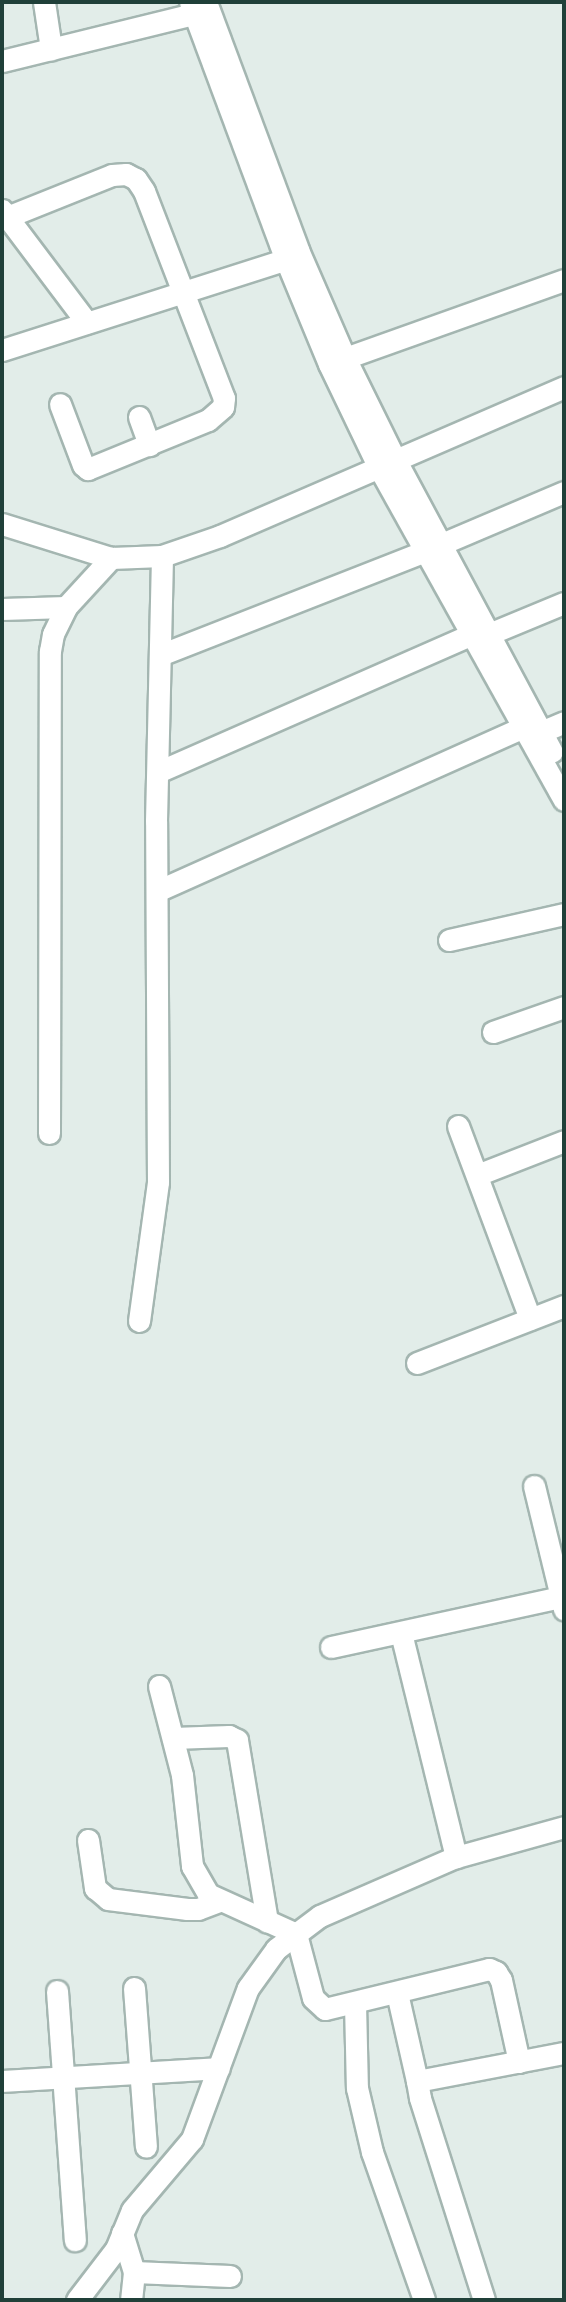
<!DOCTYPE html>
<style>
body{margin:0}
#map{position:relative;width:566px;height:2302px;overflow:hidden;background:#e2ede9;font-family:Lato,sans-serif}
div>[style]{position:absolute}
.roads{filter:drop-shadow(2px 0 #a4b6b1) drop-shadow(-2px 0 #a4b6b1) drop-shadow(0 2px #a4b6b1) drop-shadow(0 -2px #a4b6b1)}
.minor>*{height:21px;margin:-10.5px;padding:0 10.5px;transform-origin:10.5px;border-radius:10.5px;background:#fff}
span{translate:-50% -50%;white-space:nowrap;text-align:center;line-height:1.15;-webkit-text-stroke:7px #f3f9f6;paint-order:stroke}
.frame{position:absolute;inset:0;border:4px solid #204039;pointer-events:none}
</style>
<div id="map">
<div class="roads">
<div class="minor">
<div style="left:44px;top:2px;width:48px;rotate:81.5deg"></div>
<div style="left:190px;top:2px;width:275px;rotate:69.6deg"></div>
<div style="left:286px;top:260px;width:113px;rotate:67.5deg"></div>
<div style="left:329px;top:364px;width:113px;rotate:64.3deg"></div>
<div style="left:378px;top:466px;width:382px;rotate:60.9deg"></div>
<div style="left:206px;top:2px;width:265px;rotate:69.6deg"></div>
<div style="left:298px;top:250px;width:118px;rotate:66.5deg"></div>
<div style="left:345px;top:358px;width:113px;rotate:63.7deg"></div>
<div style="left:395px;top:459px;width:332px;rotate:61.8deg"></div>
<div style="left:2px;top:61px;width:198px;rotate:-13.8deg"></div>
<div style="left:2px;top:210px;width:141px;rotate:53deg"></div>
<div style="left:7px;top:217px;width:113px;rotate:-21.8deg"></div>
<div style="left:112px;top:175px;width:14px;rotate:-4deg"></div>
<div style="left:126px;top:174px;width:11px;rotate:27deg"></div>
<div style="left:136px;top:179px;width:14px;rotate:56deg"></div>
<div style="left:144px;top:191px;width:222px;rotate:68.9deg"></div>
<div style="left:224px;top:398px;width:9px;rotate:96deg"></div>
<div style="left:223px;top:407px;width:20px;rotate:139deg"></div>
<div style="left:208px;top:420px;width:130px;rotate:157.8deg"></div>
<div style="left:88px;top:469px;width:6px;rotate:-141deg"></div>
<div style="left:83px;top:465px;width:65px;rotate:-110.7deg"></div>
<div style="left:2px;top:350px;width:309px;rotate:-17.7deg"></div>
<div style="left:345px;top:358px;width:232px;rotate:-19.6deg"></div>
<div style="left:139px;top:417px;width:30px;rotate:70deg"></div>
<div style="left:2px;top:524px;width:114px;rotate:17.3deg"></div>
<div style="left:111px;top:558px;width:51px;rotate:-2.2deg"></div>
<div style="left:162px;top:556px;width:61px;rotate:-19deg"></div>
<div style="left:220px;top:536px;width:375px;rotate:-23.4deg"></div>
<div style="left:2px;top:609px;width:64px;rotate:-1.8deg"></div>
<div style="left:489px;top:634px;width:81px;rotate:-22.5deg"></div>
<div style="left:160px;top:655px;width:285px;rotate:-21.4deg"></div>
<div style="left:425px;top:551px;width:151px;rotate:-23deg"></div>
<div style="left:158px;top:772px;width:343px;rotate:-23.7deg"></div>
<div style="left:157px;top:891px;width:400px;rotate:-24.1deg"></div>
<div style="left:522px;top:728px;width:19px;rotate:12deg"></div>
<div style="left:541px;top:732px;width:25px;rotate:-23deg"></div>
<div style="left:449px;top:940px;width:118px;rotate:-12.7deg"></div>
<div style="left:493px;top:1032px;width:75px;rotate:-19.4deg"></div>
<div style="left:458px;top:1126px;width:206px;rotate:69.5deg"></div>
<div style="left:49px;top:1133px;width:482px;rotate:-89.9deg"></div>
<div style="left:50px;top:651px;width:17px;rotate:-80deg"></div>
<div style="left:53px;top:634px;width:30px;rotate:-64deg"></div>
<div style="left:66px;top:607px;width:67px;rotate:-47.4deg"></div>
<div style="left:477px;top:1175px;width:93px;rotate:-21.3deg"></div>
<div style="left:139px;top:1321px;width:140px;rotate:-82.2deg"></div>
<div style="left:158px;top:1182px;width:361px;rotate:-90.3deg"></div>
<div style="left:156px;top:821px;width:265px;rotate:-88.7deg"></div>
<div style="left:417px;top:1363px;width:158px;rotate:-21.2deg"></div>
<div style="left:534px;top:1486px;width:127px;rotate:76.3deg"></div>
<div style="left:401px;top:1633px;width:231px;rotate:76.2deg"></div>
<div style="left:456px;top:1857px;width:112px;rotate:-15.5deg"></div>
<div style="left:331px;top:1647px;width:235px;rotate:-12.3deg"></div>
<div style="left:159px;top:1686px;width:92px;rotate:75.5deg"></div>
<div style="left:182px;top:1775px;width:92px;rotate:83.7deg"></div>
<div style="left:192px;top:1866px;width:32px;rotate:60deg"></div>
<div style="left:208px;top:1894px;width:97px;rotate:24.4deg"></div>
<div style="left:296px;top:1934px;width:66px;rotate:75.1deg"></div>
<div style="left:313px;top:1998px;width:16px;rotate:43deg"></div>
<div style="left:325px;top:2009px;width:169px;rotate:-13.7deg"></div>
<div style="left:489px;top:1969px;width:8px;rotate:23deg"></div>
<div style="left:496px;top:1972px;width:9px;rotate:58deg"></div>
<div style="left:501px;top:1980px;width:84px;rotate:77.6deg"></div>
<div style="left:173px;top:1738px;width:56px;rotate:-2deg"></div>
<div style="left:229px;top:1736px;width:9px;rotate:27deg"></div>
<div style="left:237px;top:1740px;width:184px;rotate:80.6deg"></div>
<div style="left:88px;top:1840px;width:49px;rotate:81.7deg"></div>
<div style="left:95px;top:1888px;width:17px;rotate:40deg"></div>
<div style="left:108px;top:1899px;width:80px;rotate:7.2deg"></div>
<div style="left:187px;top:1909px;width:11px"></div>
<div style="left:198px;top:1909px;width:22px;rotate:-21deg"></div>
<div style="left:134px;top:1988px;width:159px;rotate:85.7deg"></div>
<div style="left:57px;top:1991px;width:250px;rotate:85.9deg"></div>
<div style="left:397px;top:1993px;width:90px;rotate:77.2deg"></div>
<div style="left:355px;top:2003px;width:85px;rotate:88.7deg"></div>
<div style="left:357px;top:2088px;width:66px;rotate:76.8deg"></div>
<div style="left:372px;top:2152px;width:157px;rotate:70.6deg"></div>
<div style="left:2px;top:2081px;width:217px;rotate:-3.4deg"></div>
<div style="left:122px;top:2233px;width:41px;rotate:72.9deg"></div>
<div style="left:134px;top:2272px;width:28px;rotate:96deg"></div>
<div style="left:134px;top:2272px;width:96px;rotate:2.4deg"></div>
<div style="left:77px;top:2300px;width:64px;rotate:-52.6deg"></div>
<div style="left:116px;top:2249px;width:42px;rotate:-67.7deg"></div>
<div style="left:132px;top:2210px;width:93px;rotate:-49.8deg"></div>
<div style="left:192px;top:2139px;width:161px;rotate:-69.7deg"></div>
<div style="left:248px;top:1988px;width:48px;rotate:-54.3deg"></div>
<div style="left:276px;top:1949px;width:55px;rotate:-36.9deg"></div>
<div style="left:320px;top:1916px;width:148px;rotate:-23.5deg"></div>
<div style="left:484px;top:2300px;width:212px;rotate:-107.6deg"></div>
<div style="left:420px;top:2098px;width:17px;rotate:-100deg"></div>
<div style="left:417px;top:2081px;width:150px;rotate:-10.8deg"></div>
</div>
</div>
<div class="frame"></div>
</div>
